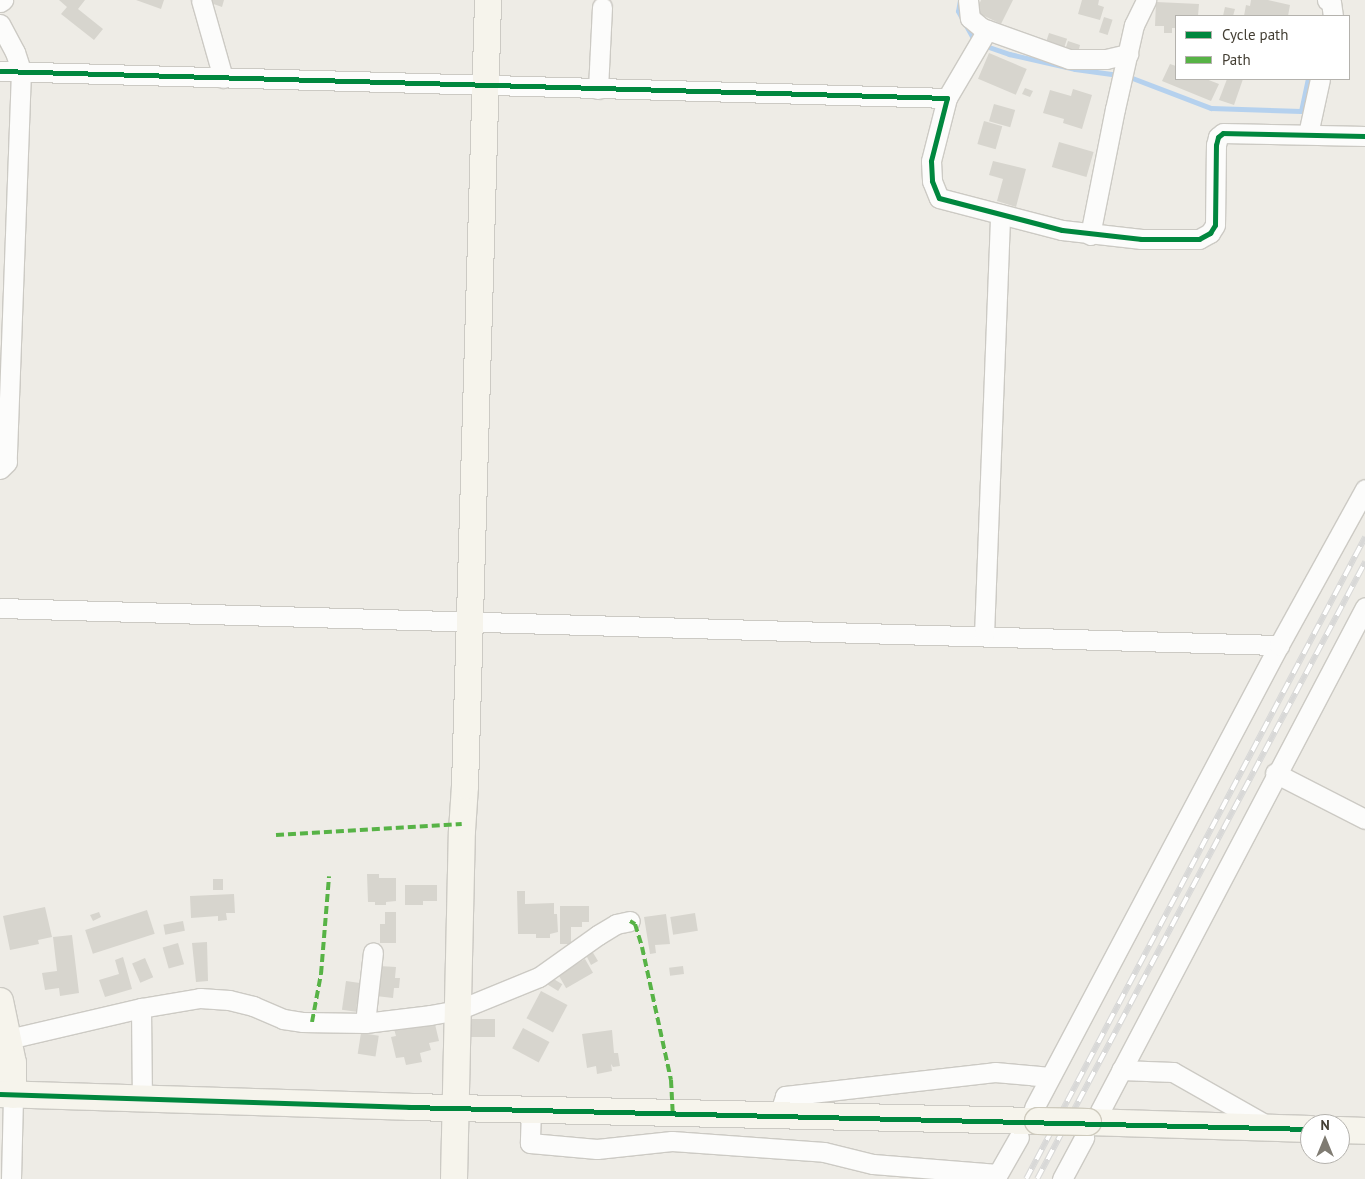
<!DOCTYPE html>
<style>
body{margin:0}
#map{position:relative;width:1365px;height:1179px;overflow:hidden;background:#eeece6;font-family:"PT Sans",sans-serif}
div>[style]{position:absolute}
.stream>*{height:5px;margin:-2.5px;padding:0 2.5px;transform-origin:2.5px;border-radius:2.5px;background:#b5d1ee}
.building>*{inset:0;background:#d7d5ce;transform-origin:0 0}
.roads{filter:drop-shadow(1px 0 #cccac4) drop-shadow(-1px 0 #cccac4) drop-shadow(0 1px #cccac4) drop-shadow(0 -1px #cccac4)}
.street>*{height:19px;margin:-9.5px;padding:0 9.5px;transform-origin:9.5px;border-radius:9.5px;background:#fcfcfb}
.secondary>*{height:26px;margin:-13px;padding:0 13px;transform-origin:13px;border-radius:13px;background:#f6f4ec}
.rail>*{height:5.5px;margin-top:-2.75px;transform-origin:0;background:repeating-linear-gradient(90deg,#fff 0 11px,#d8d8d7 0 22px);box-sizing:border-box;border-block:1px solid #d8d8d7}
.bridges{filter:drop-shadow(1px 0 #cecabd) drop-shadow(-1px 0 #cecabd) drop-shadow(0 1px #cecabd) drop-shadow(0 -1px #cecabd)}
.secondary-bridge>*{height:26px;margin:-13px;padding:0 13px;transform-origin:13px;border-radius:13px;background:#f6f4ec}
.quiet>*{height:4px;margin-top:-2px;transform-origin:0;background:repeating-linear-gradient(90deg,#57b346 0 8px,transparent 0 12px)}
.cycleway>*{height:5px;margin:-2.5px;padding:0 2.5px;transform-origin:2.5px;border-radius:2.5px;background:#00873e}
span{translate:-50% -50%;white-space:nowrap;text-align:center;line-height:1.15;-webkit-text-stroke:4.5px #fff;paint-order:stroke}
.legend{position:absolute;left:1175px;top:15px;width:175px;height:65px;box-sizing:border-box;background:#fff;border:1px solid #b4b2ad;margin:0;padding:6px 9px;list-style:none;font-size:15px;color:#433e33}
.legend li{display:flex;align-items:center;gap:10px;height:25px}
.legend b{width:25px;border:1px solid #b4b2ad}
.north{position:absolute;left:1300px;top:1114px;width:50px;height:50px;box-sizing:border-box;background:#fff;border:1px solid #b4b2ad;border-radius:50%;rotate:0deg;font-size:14px;font-weight:700;line-height:20px;text-align:center;color:#433e33}
.north::after{content:'';display:block;margin:auto;width:18px;height:22px;background:#7f7b72;clip-path:polygon(50% 0,100% 100%,50% 72%,0 100%)}
</style>
<div id="map">
<div class="stream">
<div style="left:960px;top:0;width:11px;rotate:100deg"></div>
<div style="left:958px;top:11px;width:35px;rotate:61deg"></div>
<div style="left:983px;top:45px;width:28px;rotate:19deg"></div>
<div style="left:1009px;top:54px;width:68px;rotate:12.8deg"></div>
<div style="left:1075px;top:69px;width:44px;rotate:7.8deg"></div>
<div style="left:1127px;top:76px;width:90px;rotate:20.9deg"></div>
<div style="left:1211px;top:108px;width:90px;rotate:1.9deg"></div>
<div style="left:1301px;top:111px;width:33px;rotate:-78deg"></div>
</div>
<div class="building">
<div style="clip-path:polygon(59px 0,85px 0,78px 9px,103px 29px,94px 40px,61px 14px,67px 7px)"></div>
<div style="clip-path:polygon(136px 0,164px 0,161px 9px)"></div>
<div style="clip-path:polygon(208px 0,224px 0,222px 7px,208px 2px)"></div>
<div style="clip-path:polygon(981px 0,1013px 0,1001px 24px,976px 12px)"></div>
<div style="clip-path:polygon(1082px 0,1099px 0,1098px 5px,1104px 7px,1100px 20px,1078px 14px)"></div>
<div style="clip-path:polygon(1251px 0,1268px 0,1290px 5px,1288px 16px,1244px 16px,1246px 5px,1250px 6px)"></div>
<div style="clip-path:polygon(1156px 2px,1199px 4px,1198px 16px,1176px 16px,1176px 28px,1172px 28px,1172px 33px,1164px 33px,1164px 26px,1155px 26px)"></div>
<div style="clip-path:polygon(1225px 7px,1235px 9px,1233px 16px,1223px 16px)"></div>
<div style="left:1104px;top:17px;width:9px;height:16px;rotate:18deg"></div>
<div style="left:1049px;top:33px;width:19px;height:11px;rotate:18deg"></div>
<div style="clip-path:polygon(1068px 41px,1080px 45px,1078px 53px,1065px 50px)"></div>
<div style="left:989px;top:53px;width:41px;height:28px;rotate:23deg"></div>
<div style="clip-path:polygon(1170px 64px,1176px 66px,1176px 79px,1206px 79px,1219px 84px,1211px 101px,1162px 81px)"></div>
<div style="clip-path:polygon(1227px 79px,1243px 79px,1234px 105px,1219px 100px)"></div>
<div style="clip-path:polygon(1025px 88px,1033px 91px,1030px 97px,1022px 94px)"></div>
<div style="clip-path:polygon(1073px 89px,1092px 95px,1082px 129px,1063px 123px,1064px 119px,1043px 113px,1050px 90px,1071px 96px)"></div>
<div style="left:994px;top:104px;width:22px;height:18px;rotate:16deg"></div>
<div style="left:984px;top:121px;width:19px;height:24px;rotate:16deg"></div>
<div style="left:1059px;top:142px;width:36px;height:26px;rotate:16deg"></div>
<div style="clip-path:polygon(993px 161px,1026px 169px,1016px 207px,997px 201px,1003px 179px,989px 175px)"></div>
<div style="clip-path:polygon(367px 874px,379px 874px,379px 878px,396px 878px,396px 901px,386px 902px,386px 905px,375px 905px,375px 902px,368px 902px)"></div>
<div style="left:213px;top:879px;width:10px;height:11px"></div>
<div style="clip-path:polygon(405px 885px,437px 885px,437px 901px,423px 901px,423px 905px,405px 905px)"></div>
<div style="clip-path:polygon(517px 891px,525px 891px,525px 904px,554px 903px,554px 914px,557px 914px,558px 932px,550px 934px,550px 938px,536px 938px,536px 934px,518px 934px)"></div>
<div style="clip-path:polygon(234px 894px,235px 913px,226px 913px,227px 920px,218px 921px,218px 916px,191px 918px,190px 896px)"></div>
<div style="clip-path:polygon(560px 906px,589px 906px,589px 922px,582px 922px,582px 927px,571px 927px,571px 944px,560px 944px)"></div>
<div style="clip-path:polygon(45px 907px,52px 937px,38px 940px,39px 944px,10px 950px,3px 916px)"></div>
<div style="left:147px;top:910px;width:25px;height:65px;rotate:72deg"></div>
<div style="clip-path:polygon(99px 912px,101px 917px,93px 921px,90px 915px)"></div>
<div style="clip-path:polygon(385px 912px,396px 912px,396px 943px,380px 943px,380px 924px,385px 924px)"></div>
<div style="left:695px;top:913px;width:18px;height:25px;rotate:81deg"></div>
<div style="clip-path:polygon(666px 914px,670px 944px,655px 945px,656px 953px,650px 954px,644px 917px)"></div>
<div style="left:183px;top:921px;width:10px;height:20px;rotate:79deg"></div>
<div style="clip-path:polygon(72px 935px,79px 993px,60px 996px,59px 988px,45px 990px,42px 973px,57px 971px,53px 937px)"></div>
<div style="clip-path:polygon(207px 942px,208px 981px,196px 982px,192px 943px)"></div>
<div style="left:178px;top:943px;width:22px;height:16px;rotate:74deg"></div>
<div style="clip-path:polygon(592px 951px,598px 961px,591px 965px,586px 955px)"></div>
<div style="clip-path:polygon(123px 957px,132px 989px,105px 997px,99px 980px,119px 974px,115px 960px)"></div>
<div style="left:145px;top:958px;width:21px;height:14px;rotate:67deg"></div>
<div style="left:585px;top:959px;width:16px;height:31px;rotate:60deg"></div>
<div style="clip-path:polygon(379px 966px,396px 967px,395px 978px,400px 978px,399px 988px,394px 988px,393px 998px,376px 996px)"></div>
<div style="left:683px;top:966px;width:8px;height:14px;rotate:83deg"></div>
<div style="left:552px;top:978px;width:12px;height:8px;rotate:31deg"></div>
<div style="left:346px;top:981px;width:14px;height:29px;rotate:8deg"></div>
<div style="left:541px;top:991px;width:30px;height:31px;rotate:28deg"></div>
<div style="left:471px;top:1019px;width:24px;height:18px"></div>
<div style="clip-path:polygon(434px 1020px,439px 1041px,429px 1043px,431px 1050px,420px 1053px,422px 1062px,406px 1065px,404px 1057px,396px 1058px,391px 1037px,396px 1036px,394px 1029px)"></div>
<div style="left:523px;top:1028px;width:30px;height:23px;rotate:28deg"></div>
<div style="clip-path:polygon(612px 1030px,614px 1053px,618px 1053px,620px 1066px,613px 1067px,611px 1064px,612px 1071px,597px 1074px,596px 1066px,587px 1068px,582px 1034px)"></div>
<div style="left:361px;top:1033px;width:18px;height:21px;rotate:9deg"></div>
</div>
<div class="roads">
<div class="street">
<div style="left:201px;top:0;width:81px;rotate:74.2deg"></div>
<div style="left:968px;top:0;width:18px;rotate:84deg"></div>
<div style="left:970px;top:18px;width:16px;rotate:40deg"></div>
<div style="left:982px;top:28px;width:92px;rotate:19.6deg"></div>
<div style="left:1069px;top:59px;width:37px"></div>
<div style="left:1106px;top:59px;width:23px;rotate:-13deg"></div>
<div style="left:1327px;top:0;width:4px;rotate:27deg"></div>
<div style="left:1331px;top:2px;width:14px;rotate:82deg"></div>
<div style="left:0;top:2px;width:4px;rotate:-34deg"></div>
<div style="left:0;top:24px;width:32px;rotate:62deg"></div>
<div style="left:15px;top:52px;width:20px;rotate:72deg"></div>
<div style="left:21px;top:71px;width:391px;rotate:92.1deg"></div>
<div style="left:7px;top:462px;width:10px;rotate:135deg"></div>
<div style="left:0;top:71px;width:947px;rotate:1.63deg"></div>
<div style="left:947px;top:98px;width:65px;rotate:104.3deg"></div>
<div style="left:931px;top:161px;width:20px;rotate:87deg"></div>
<div style="left:932px;top:181px;width:18px;rotate:68deg"></div>
<div style="left:939px;top:198px;width:127px;rotate:14.6deg"></div>
<div style="left:1062px;top:230px;width:80px;rotate:6.5deg"></div>
<div style="left:1141px;top:239px;width:58px"></div>
<div style="left:1199px;top:239px;width:13px;rotate:-29deg"></div>
<div style="left:1210px;top:233px;width:9px;rotate:-58deg"></div>
<div style="left:1215px;top:225px;width:80px;rotate:-89.3deg"></div>
<div style="left:1216px;top:145px;width:8px;rotate:-76deg"></div>
<div style="left:1218px;top:137px;width:6px;rotate:-39deg"></div>
<div style="left:1223px;top:133px;width:142px;rotate:1.2deg"></div>
<div style="left:598px;top:89px;width:82px;rotate:-87.2deg"></div>
<div style="left:947px;top:98px;width:79px;rotate:-59.5deg"></div>
<div style="left:1308px;top:134px;width:56px;rotate:-77.7deg"></div>
<div style="left:1090px;top:235px;width:128px;rotate:-78.8deg"></div>
<div style="left:1115px;top:109px;width:86px;rotate:-77.3deg"></div>
<div style="left:1134px;top:25px;width:28px;rotate:-64deg"></div>
<div style="left:0;top:608px;width:1280px;rotate:1.66deg"></div>
<div style="left:984px;top:635px;width:421px;rotate:-87.8deg"></div>
<div style="left:1275px;top:773px;width:101px;rotate:27.1deg"></div>
<div style="left:141px;top:1008px;width:91px;rotate:89.4deg"></div>
<div style="left:365px;top:1023px;width:71px;rotate:-83.6deg"></div>
<div style="left:0;top:1041px;width:145px;rotate:-13.2deg"></div>
<div style="left:141px;top:1008px;width:60px;rotate:-9.6deg"></div>
<div style="left:200px;top:998px;width:29px;rotate:4deg"></div>
<div style="left:229px;top:1000px;width:25px;rotate:14deg"></div>
<div style="left:253px;top:1006px;width:33px;rotate:23deg"></div>
<div style="left:283px;top:1019px;width:19px;rotate:9deg"></div>
<div style="left:302px;top:1022px;width:63px;rotate:0.9deg"></div>
<div style="left:365px;top:1023px;width:65px;rotate:-7deg"></div>
<div style="left:430px;top:1015px;width:28px;rotate:-10deg"></div>
<div style="left:458px;top:1010px;width:87px;rotate:-22.2deg"></div>
<div style="left:539px;top:977px;width:72px;rotate:-35.4deg"></div>
<div style="left:598px;top:935px;width:21px;rotate:-31deg"></div>
<div style="left:616px;top:924px;width:14px;rotate:-12deg"></div>
<div style="left:1121px;top:1070px;width:52px;rotate:2.2deg"></div>
<div style="left:1173px;top:1072px;width:112px;rotate:29.6deg"></div>
<div style="left:1034px;top:1108px;width:524px;rotate:-62.11deg"></div>
<div style="left:1279px;top:645px;width:178px;rotate:-61.1deg"></div>
<div style="left:531px;top:1110px;width:33px;rotate:92deg"></div>
<div style="left:530px;top:1143px;width:67px;rotate:5.1deg"></div>
<div style="left:597px;top:1149px;width:75px;rotate:-6.1deg"></div>
<div style="left:672px;top:1141px;width:152px;rotate:4.1deg"></div>
<div style="left:824px;top:1152px;width:50px;rotate:13.8deg"></div>
<div style="left:873px;top:1164px;width:125px;rotate:4.6deg"></div>
<div style="left:1100px;top:1111px;width:569px;rotate:-62.26deg"></div>
<div style="left:779px;top:1115px;width:20px;rotate:-72deg"></div>
<div style="left:785px;top:1096px;width:211px;rotate:-6.5deg"></div>
<div style="left:995px;top:1072px;width:55px;rotate:5.2deg"></div>
<div style="left:11px;top:1179px;width:84px;rotate:-88.6deg"></div>
<div style="left:995px;top:1179px;width:48px;rotate:-60.3deg"></div>
<div style="left:1062px;top:1179px;width:47px;rotate:-61.8deg"></div>
</div>
<div class="secondary">
<div style="left:0;top:1001px;width:63px;rotate:78.2deg"></div>
<div style="left:13px;top:1063px;width:32px;rotate:90deg"></div>
<div style="left:0;top:1094px;width:409px;rotate:1.8deg"></div>
<div style="left:409px;top:1107px;width:629px;rotate:1.28deg"></div>
<div style="left:1088px;top:1122px;width:222px;rotate:1.8deg"></div>
<div style="left:1340px;top:1130px;width:25px;rotate:2deg"></div>
<div style="left:454px;top:1179px;width:348px;rotate:-88.7deg"></div>
<div style="left:462px;top:831px;width:45px;rotate:-86.2deg"></div>
<div style="left:465px;top:786px;width:786px;rotate:-88.32deg"></div>
</div>
</div>
<div class="rail">
<div style="left:1026px;top:1179px;width:726px;rotate:-62.16deg"></div>
<div style="left:1037px;top:1179px;width:699px;rotate:-62deg"></div>
</div>
<div class="bridges">
<div class="secondary-bridge">
<div style="left:1038px;top:1121px;width:50px;rotate:1.1deg"></div>
</div>
</div>
<div class="quiet">
<div style="left:276px;top:835px;width:186px;rotate:-3.4deg"></div>
<div style="left:630px;top:921px;width:6px;rotate:31deg"></div>
<div style="left:635px;top:924px;width:24px;rotate:73deg"></div>
<div style="left:642px;top:947px;width:136px;rotate:77.7deg"></div>
<div style="left:671px;top:1080px;width:33px;rotate:87deg"></div>
<div style="left:312px;top:1022px;width:49px;rotate:-79.4deg"></div>
<div style="left:321px;top:974px;width:98px;rotate:-85.3deg"></div>
</div>
<div class="cycleway">
<div style="left:0;top:71px;width:947px;rotate:1.63deg"></div>
<div style="left:947px;top:98px;width:65px;rotate:104.3deg"></div>
<div style="left:931px;top:161px;width:20px;rotate:87deg"></div>
<div style="left:932px;top:181px;width:18px;rotate:68deg"></div>
<div style="left:939px;top:198px;width:127px;rotate:14.6deg"></div>
<div style="left:1062px;top:230px;width:80px;rotate:6.5deg"></div>
<div style="left:1141px;top:239px;width:58px"></div>
<div style="left:1199px;top:239px;width:13px;rotate:-29deg"></div>
<div style="left:1210px;top:233px;width:9px;rotate:-58deg"></div>
<div style="left:1215px;top:225px;width:80px;rotate:-89.3deg"></div>
<div style="left:1216px;top:145px;width:8px;rotate:-76deg"></div>
<div style="left:1218px;top:137px;width:6px;rotate:-39deg"></div>
<div style="left:1223px;top:133px;width:142px;rotate:1.2deg"></div>
<div style="left:0;top:1094px;width:409px;rotate:1.8deg"></div>
<div style="left:409px;top:1107px;width:901px;rotate:1.4deg"></div>
</div>
<ul class="legend">
<li><b style="height:6px;background:#00873e"></b>Cycle path</li>
<li><b style="height:6px;background:#57b346"></b>Path</li>
</ul>
<div class="north">N</div>
</div>
